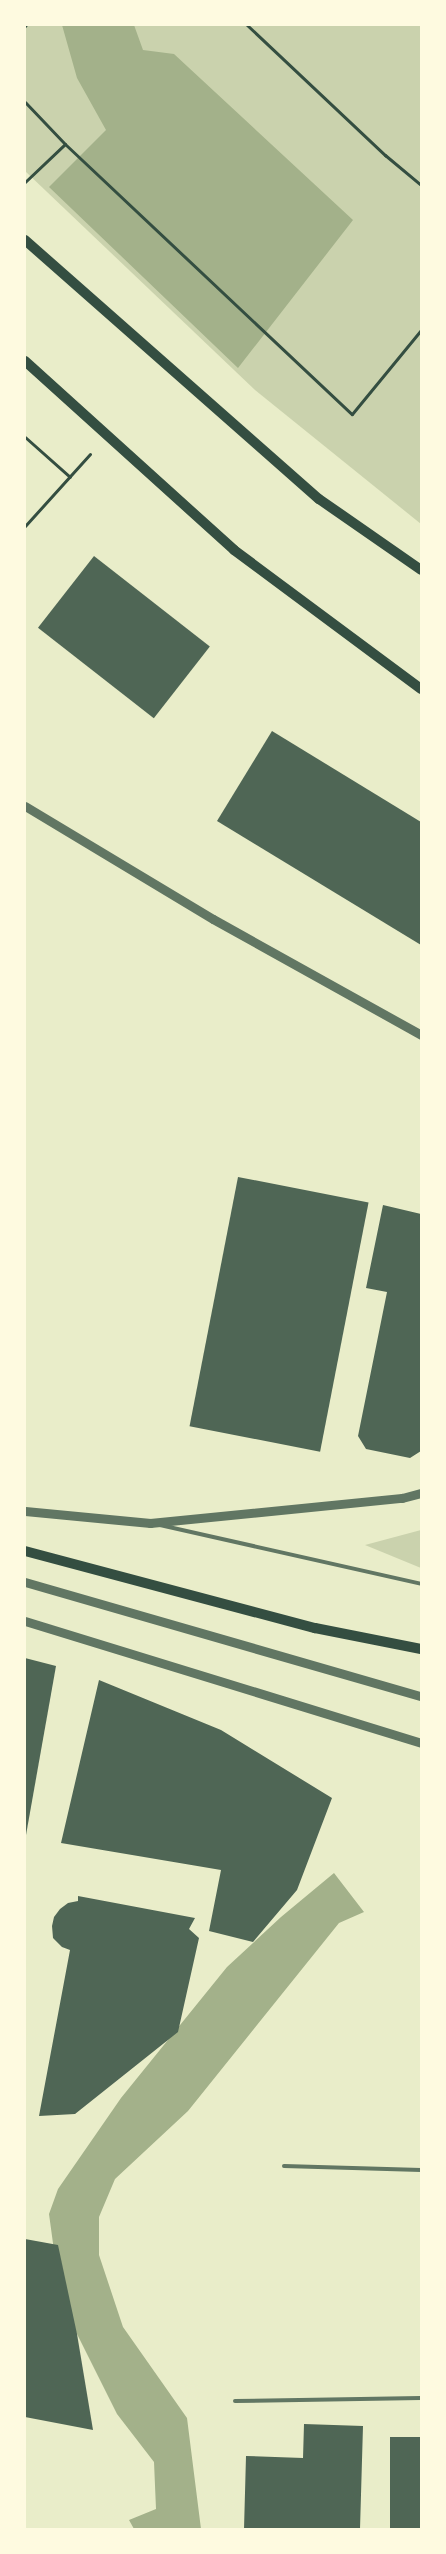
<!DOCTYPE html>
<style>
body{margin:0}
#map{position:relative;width:446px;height:2554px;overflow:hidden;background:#e9edc9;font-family:"Roboto Serif",serif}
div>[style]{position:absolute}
.green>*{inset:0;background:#cad2ad}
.water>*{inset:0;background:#a3b18a}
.building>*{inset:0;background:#4f6655;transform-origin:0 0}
.path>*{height:3px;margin:-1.5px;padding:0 1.5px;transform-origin:1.5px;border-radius:1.5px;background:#344e41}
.service>*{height:4px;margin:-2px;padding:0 2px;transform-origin:2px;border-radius:2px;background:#617663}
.tertiary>*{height:9px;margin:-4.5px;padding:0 4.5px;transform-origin:4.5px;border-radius:4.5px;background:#617663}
.secondary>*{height:10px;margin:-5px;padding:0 5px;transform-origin:5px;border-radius:5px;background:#344e41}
span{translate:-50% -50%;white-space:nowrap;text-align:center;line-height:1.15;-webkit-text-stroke:5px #fefae0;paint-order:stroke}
.frame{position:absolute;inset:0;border:26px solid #fefae0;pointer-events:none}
</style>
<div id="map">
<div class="green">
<div style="clip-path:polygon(25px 25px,421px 25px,421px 524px,255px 390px,25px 171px)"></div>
<div style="clip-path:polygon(421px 1530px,421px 1568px,365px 1545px)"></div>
</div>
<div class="water">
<div style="clip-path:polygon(62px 25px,134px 25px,143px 50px,174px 54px,353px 220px,238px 368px,49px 187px,106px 130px,77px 78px)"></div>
<div style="clip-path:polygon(334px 1873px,364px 1912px,339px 1923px,188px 2111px,115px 2179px,99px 2217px,99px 2255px,123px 2327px,187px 2418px,201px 2529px,134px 2529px,129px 2520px,156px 2509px,154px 2462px,117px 2414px,61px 2302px,49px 2214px,58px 2189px,121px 2098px,227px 1967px,281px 1917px)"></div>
</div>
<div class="building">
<div style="left:94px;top:556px;width:147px;height:91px;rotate:38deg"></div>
<div style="clip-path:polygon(272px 731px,421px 822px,421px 945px,217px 821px)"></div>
<div style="left:238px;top:1177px;width:133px;height:254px;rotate:11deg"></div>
<div style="clip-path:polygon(383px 1205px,421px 1214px,421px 1451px,410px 1458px,366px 1449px,358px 1436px,387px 1292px,366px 1288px)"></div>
<div style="clip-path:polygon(25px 1658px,56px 1666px,26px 1835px,25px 1835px)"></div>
<div style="clip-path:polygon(99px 1680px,221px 1730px,332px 1798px,297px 1890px,253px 1942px,209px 1931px,221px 1870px,61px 1843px)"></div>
<div style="clip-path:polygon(78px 1896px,195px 1918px,189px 1929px,199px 1938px,178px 2032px,75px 2114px,39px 2116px,70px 1950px,62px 1947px,53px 1938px,52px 1926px,54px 1917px,60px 1909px,68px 1903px,78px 1901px)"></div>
<div style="clip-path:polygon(25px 2239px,58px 2245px,77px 2334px,93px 2430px,25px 2417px)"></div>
<div style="clip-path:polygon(304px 2424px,363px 2426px,360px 2529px,244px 2529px,246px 2456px,303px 2458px)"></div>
<div style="left:390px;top:2437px;width:31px;height:92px"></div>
</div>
<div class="path">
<div style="left:247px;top:25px;width:190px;rotate:43.3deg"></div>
<div style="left:385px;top:155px;width:47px;rotate:39.8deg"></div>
<div style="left:25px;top:26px;width:1px;rotate:-45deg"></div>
<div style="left:25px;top:102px;width:58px;rotate:46.4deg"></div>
<div style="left:65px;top:144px;width:394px;rotate:43.3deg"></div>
<div style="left:352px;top:414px;width:109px;rotate:-50.6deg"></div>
<div style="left:25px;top:182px;width:55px;rotate:-43.5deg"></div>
<div style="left:25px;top:437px;width:60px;rotate:41.6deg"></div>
<div style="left:25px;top:526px;width:97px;rotate:-47.9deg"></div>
</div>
<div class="service">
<div style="left:160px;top:1525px;width:268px;rotate:12.7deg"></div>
<div style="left:284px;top:2166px;width:137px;rotate:1.7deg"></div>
<div style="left:235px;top:2401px;width:186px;rotate:-0.9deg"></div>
</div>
<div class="tertiary">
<div style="left:25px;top:806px;width:219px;rotate:31deg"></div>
<div style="left:213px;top:919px;width:238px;rotate:29.1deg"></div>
<div style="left:25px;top:1511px;width:126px;rotate:5.5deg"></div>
<div style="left:150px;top:1523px;width:253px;rotate:-5.7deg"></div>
<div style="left:402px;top:1498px;width:20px;rotate:-15deg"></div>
<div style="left:25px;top:1582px;width:412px;rotate:16.1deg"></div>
<div style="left:25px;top:1621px;width:414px;rotate:17.1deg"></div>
</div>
<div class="secondary">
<div style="left:25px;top:240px;width:392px;rotate:41.4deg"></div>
<div style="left:319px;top:499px;width:124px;rotate:34.8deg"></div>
<div style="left:25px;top:361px;width:282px;rotate:42.1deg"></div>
<div style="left:234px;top:550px;width:233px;rotate:36.6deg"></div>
<div style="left:25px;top:1551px;width:300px;rotate:14.9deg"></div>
<div style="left:315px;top:1628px;width:108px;rotate:11.2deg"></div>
</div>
<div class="frame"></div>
</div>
